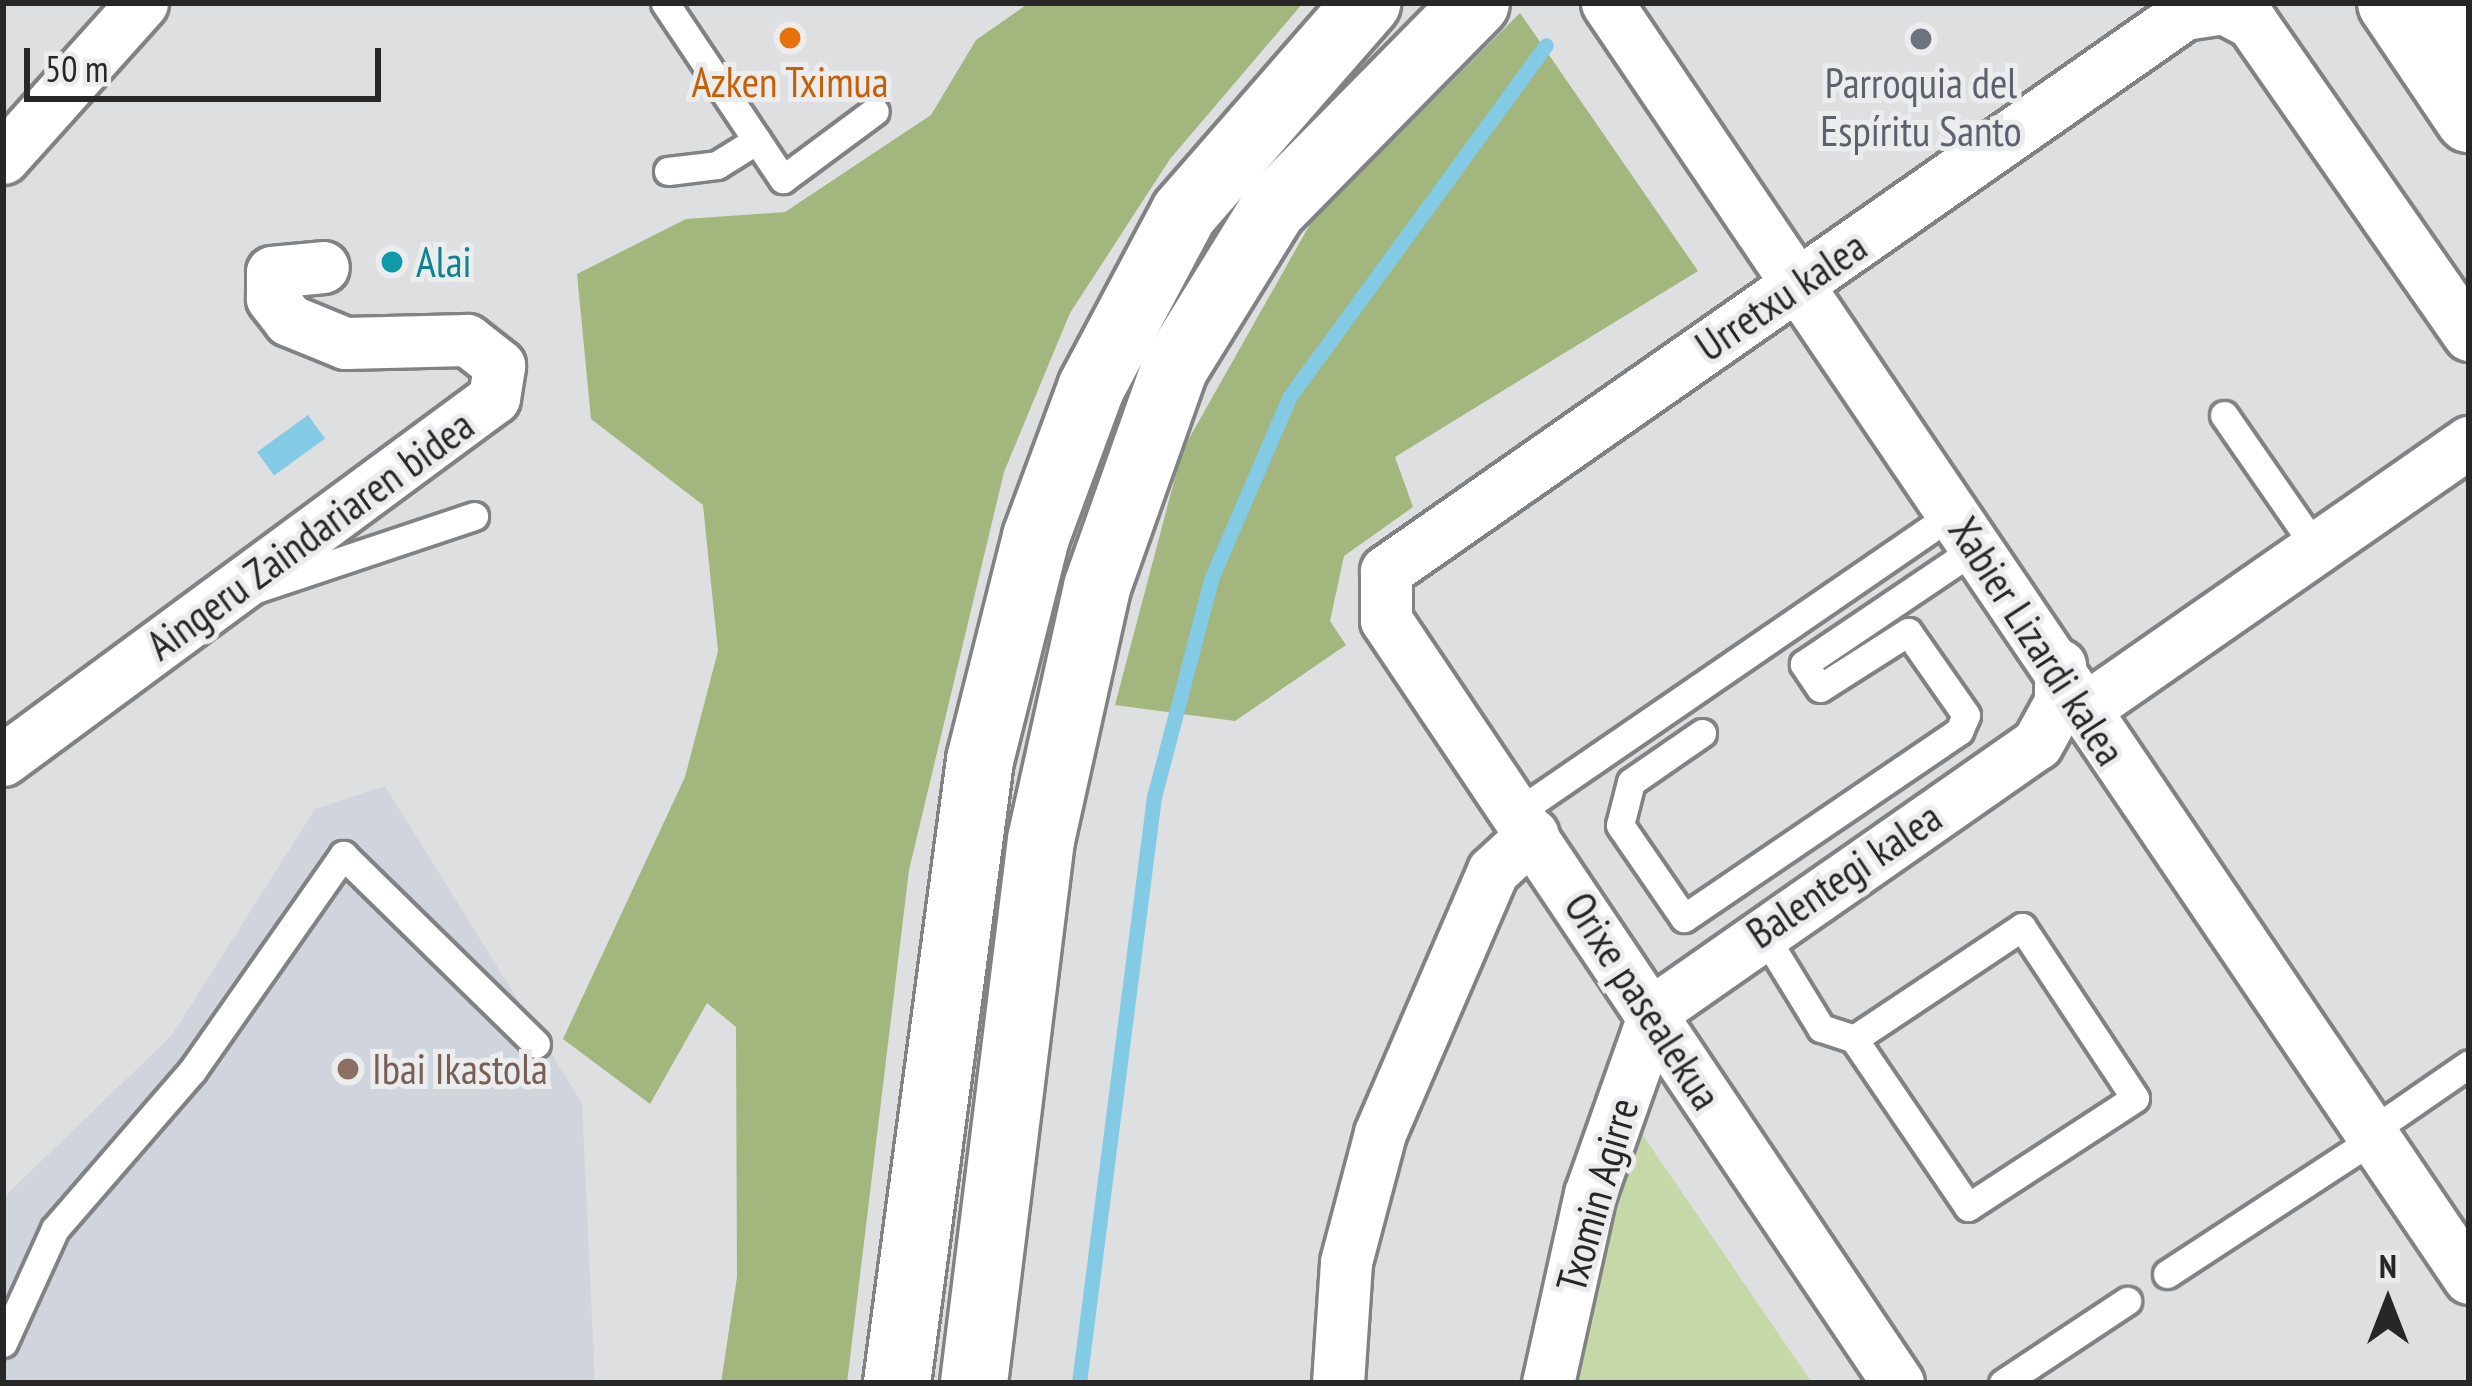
<!DOCTYPE html>
<meta charset="utf-8">
<style>
body{margin:0}
#map{position:relative;width:2472px;height:1386px;overflow:hidden;background:#dedfe1;font-family:"PT Sans Narrow",sans-serif}
div>[style]{position:absolute}
.built>*{inset:0;background:#d0d4dd}
.green>*{inset:0;background:#c6d7a8}
.forest>*{inset:0;background:#a2b67d}
.water>*{inset:0;background:#83cae4;transform-origin:0 0}
.stream>*{height:15px;margin:-7.5px;padding:0 7.5px;transform-origin:7.5px;border-radius:7.5px;background:#83cae4}
.roads{filter:drop-shadow(3px 0 #818284) drop-shadow(-3px 0 #818284) drop-shadow(0 3px #818284) drop-shadow(0 -3px #818284)}
.lane>*{height:27px;margin:-13.5px;padding:0 13.5px;transform-origin:13.5px;border-radius:13.5px;background:#fff}
.street>*{height:51px;margin:-25.5px;padding:0 25.5px;transform-origin:25.5px;border-radius:25.5px;background:#fff}
.secondary>*{height:66px;margin:-33px;padding:0 33px;transform-origin:33px;border-radius:33px;background:#fff}
.primary>*{height:66px;margin:-33px;padding:0 33px;transform-origin:33px;border-radius:33px;background:#fff}
.highway>*{height:66px;margin:-33px;padding:0 33px;transform-origin:33px;border-radius:33px;background:#fff}
.dots>*{width:33px;height:33px;translate:-50% -50%;box-sizing:border-box;border:6px solid #ebecee;border-radius:50%}
span{translate:-50% -50%;white-space:nowrap;text-align:center;line-height:1.15;-webkit-text-stroke:10px #ebecee;paint-order:stroke}
.food-label{font-size:42px;color:#c56008}
.worship-label{font-size:42px;color:#5b616d}
.culture-label{font-size:42px;color:#0d838f}
.left{translate:0 -50%;text-align:left}
.street-label{font-size:42px;color:#272728}
.education-label{font-size:42px;color:#785e54}
.frame{position:absolute;inset:0;border:6px solid #272728;pointer-events:none}
.north{position:absolute;left:2328px;top:1242px;width:120px;height:120px;-webkit-text-stroke:9px #ebecee;paint-order:stroke;rotate:0deg;font-size:33px;font-weight:700;line-height:48px;text-align:center;color:#272728}
.north::after{content:'';display:block;margin:auto;width:42px;height:54px;background:#272728;clip-path:polygon(50% 0,100% 100%,50% 72%,0 100%)}
.scale{position:absolute;left:24px;top:48px;width:357px;height:54px;box-sizing:border-box;border:6px solid #272728;border-top:0;padding-left:15px;font-size:36px;line-height:42px;white-space:nowrap;color:#272728;-webkit-text-stroke:9px #ebecee;paint-order:stroke}
</style>
<div id="map">
<div class="built">
<div style="clip-path:polygon(385px 786px,582px 1103px,595px 1383px,3px 1383px,3px 1198px,172px 1035px,315px 809px)"></div>
</div>
<div class="green">
<div style="clip-path:polygon(1636px 1125px,1812px 1383px,1575px 1383px,1591px 1266px)"></div>
</div>
<div class="forest">
<div style="clip-path:polygon(1029px 3px,1303px 3px,1170px 159px,1070px 313px,1004px 472px,909px 870px,847px 1383px,721px 1383px,737px 1277px,736px 1027px,707px 1003px,650px 1104px,563px 1039px,685px 777px,718px 651px,703px 505px,591px 419px,577px 274px,686px 219px,785px 212px,931px 115px,976px 40px)"></div>
<div style="clip-path:polygon(1520px 13px,1698px 271px,1395px 457px,1413px 507px,1344px 556px,1330px 621px,1346px 645px,1235px 721px,1115px 705px,1182px 451px,1313px 219px)"></div>
</div>
<div class="water">
<div style="left:308px;top:415px;width:29px;height:63px;rotate:54deg"></div>
</div>
<div class="stream">
<div style="left:1079px;top:1383px;width:591px;rotate:-82.71deg"></div>
<div style="left:1154px;top:797px;width:225px;rotate:-75.3deg"></div>
<div style="left:1211px;top:579px;width:199px;rotate:-66.7deg"></div>
<div style="left:1290px;top:396px;width:434px;rotate:-53.9deg"></div>
</div>
<div class="roads">
<div class="lane">
<div style="left:665px;top:3px;width:212px;rotate:56.2deg"></div>
<div style="left:783px;top:179px;width:114px;rotate:-36.5deg"></div>
<div style="left:668px;top:171px;width:49px;rotate:-7deg"></div>
<div style="left:717px;top:165px;width:47px;rotate:-32deg"></div>
<div style="left:2224px;top:415px;width:158px;rotate:55.3deg"></div>
<div style="left:256px;top:589px;width:230px;rotate:-18.5deg"></div>
<div style="left:1702px;top:733px;width:86px;rotate:145.4deg"></div>
<div style="left:1631px;top:782px;width:44px;rotate:104.3deg"></div>
<div style="left:1620px;top:825px;width:113px;rotate:55.5deg"></div>
<div style="left:1684px;top:918px;width:333px;rotate:-34.2deg"></div>
<div style="left:1959px;top:731px;width:17px;rotate:-66deg"></div>
<div style="left:1966px;top:715px;width:101px;rotate:-124.9deg"></div>
<div style="left:1908px;top:632px;width:104px;rotate:147.5deg"></div>
<div style="left:1820px;top:688px;width:29px;rotate:-124deg"></div>
<div style="left:1804px;top:664px;width:211px;rotate:-34deg"></div>
<div style="left:1518px;top:812px;width:530px;rotate:-34.47deg"></div>
<div style="left:1761px;top:930px;width:115px;rotate:58.5deg"></div>
<div style="left:1821px;top:1028px;width:35px;rotate:18deg"></div>
<div style="left:1854px;top:1039px;width:203px;rotate:55.8deg"></div>
<div style="left:1968px;top:1207px;width:199px;rotate:-33.1deg"></div>
<div style="left:2135px;top:1098px;width:205px;rotate:-123.5deg"></div>
<div style="left:2022px;top:927px;width:202px;rotate:146.3deg"></div>
<div style="left:2369px;top:1133px;width:121px;rotate:-34.6deg"></div>
<div style="left:2167px;top:1274px;width:246px;rotate:-33.2deg"></div>
<div style="left:3px;top:1343px;width:125px;rotate:-65.5deg"></div>
<div style="left:55px;top:1229px;width:209px;rotate:-49.1deg"></div>
<div style="left:192px;top:1071px;width:264px;rotate:-55deg"></div>
<div style="left:343px;top:855px;width:270px;rotate:44.4deg"></div>
<div style="left:2003px;top:1383px;width:149px;rotate:-33.5deg"></div>
</div>
<div class="street">
<div style="left:1607px;top:3px;width:1539px;rotate:55.94deg"></div>
<div style="left:3px;top:158px;width:208px;rotate:-48.1deg"></div>
<div style="left:2089px;top:706px;width:463px;rotate:-34.8deg"></div>
<div style="left:3px;top:760px;width:610px;rotate:-36.4deg"></div>
<div style="left:494px;top:398px;width:33px;rotate:-81deg"></div>
<div style="left:499px;top:365px;width:41px;rotate:-142deg"></div>
<div style="left:467px;top:340px;width:122px;rotate:178.6deg"></div>
<div style="left:345px;top:343px;width:61px;rotate:-157.7deg"></div>
<div style="left:289px;top:320px;width:28px;rotate:-128deg"></div>
<div style="left:272px;top:298px;width:26px;rotate:-90deg"></div>
<div style="left:272px;top:272px;width:51px;rotate:-5.6deg"></div>
<div style="left:1655px;top:1010px;width:465px;rotate:-34.9deg"></div>
<div style="left:2037px;top:744px;width:48px;rotate:-61.3deg"></div>
<div style="left:2060px;top:702px;width:37px;rotate:-90deg"></div>
<div style="left:1338px;top:1383px;width:121px;rotate:-86.2deg"></div>
<div style="left:1346px;top:1262px;width:133px;rotate:-75.2deg"></div>
<div style="left:1380px;top:1133px;width:285px;rotate:-66.7deg"></div>
<div style="left:1493px;top:871px;width:54px;rotate:-42.8deg"></div>
<div style="left:1548px;top:1383px;width:194px;rotate:-77.5deg"></div>
<div style="left:1590px;top:1194px;width:195px;rotate:-70.5deg"></div>
<div style="left:1898px;top:1383px;width:919px;rotate:-123.86deg"></div>
<div style="left:1386px;top:620px;width:49px;rotate:-90deg"></div>
<div style="left:1386px;top:571px;width:973px;rotate:-34.91deg"></div>
<div style="left:2184px;top:14px;width:40px;rotate:-8.5deg"></div>
<div style="left:2224px;top:8px;width:32px;rotate:28deg"></div>
<div style="left:2252px;top:23px;width:380px;rotate:55.2deg"></div>
</div>
<div class="secondary">
<div style="left:2391px;top:3px;width:140px;rotate:56.1deg"></div>
</div>
<div class="primary">
<div style="left:2444px;top:3px;width:44px;rotate:55.2deg"></div>
</div>
<div class="highway">
<div style="left:897px;top:1383px;width:629px;rotate:-82.41deg"></div>
<div style="left:980px;top:760px;width:230px;rotate:-75.9deg"></div>
<div style="left:1036px;top:537px;width:159px;rotate:-69.7deg"></div>
<div style="left:1091px;top:388px;width:198px;rotate:-62deg"></div>
<div style="left:1184px;top:213px;width:279px;rotate:-48.9deg"></div>
<div style="left:974px;top:1383px;width:547px;rotate:-82.97deg"></div>
<div style="left:1041px;top:840px;width:259px;rotate:-77.5deg"></div>
<div style="left:1097px;top:587px;width:231px;rotate:-70.5deg"></div>
<div style="left:1174px;top:369px;width:188px;rotate:-58.3deg"></div>
<div style="left:1273px;top:209px;width:289px;rotate:-45.4deg"></div>
</div>
</div>
<div class="dots">
<div style="left:790px;top:38px;background:#e8710a"></div>
<div style="left:1921px;top:39px;background:#6b7280"></div>
<div style="left:392px;top:262px;background:#0f9aa8"></div>
<div style="left:348px;top:1069px;background:#8d6e63"></div>
</div>
<div class="food-label">
<span style="left:790px;top:82px">Azken Tximua</span>
</div>
<div class="worship-label">
<span style="left:1921px;top:107px">Parroquia del<br>Espíritu Santo</span>
</div>
<div class="culture-label">
<span class="left" style="left:416px;top:262px">Alai</span>
</div>
<div class="street-label">
<span style="left:1781px;top:296px;rotate:-34deg">Urretxu kalea</span>
<span style="left:310px;top:535px;rotate:-36deg">Aingeru Zaindariaren bidea</span>
<span style="left:2037px;top:641px;rotate:57deg">Xabier Lizardi kalea</span>
<span style="left:1844px;top:875px;rotate:-34deg">Balentegi kalea</span>
<span style="left:1643px;top:1001px;rotate:57deg">Orixe pasealekua</span>
<span style="left:1597px;top:1195px;rotate:-74deg">Txomin Agirre</span>
</div>
<div class="education-label">
<span class="left" style="left:372px;top:1069px">Ibai Ikastola</span>
</div>
<div class="frame"></div>
<div class="north">N</div>
<div class="scale">50 m</div>
</div>
